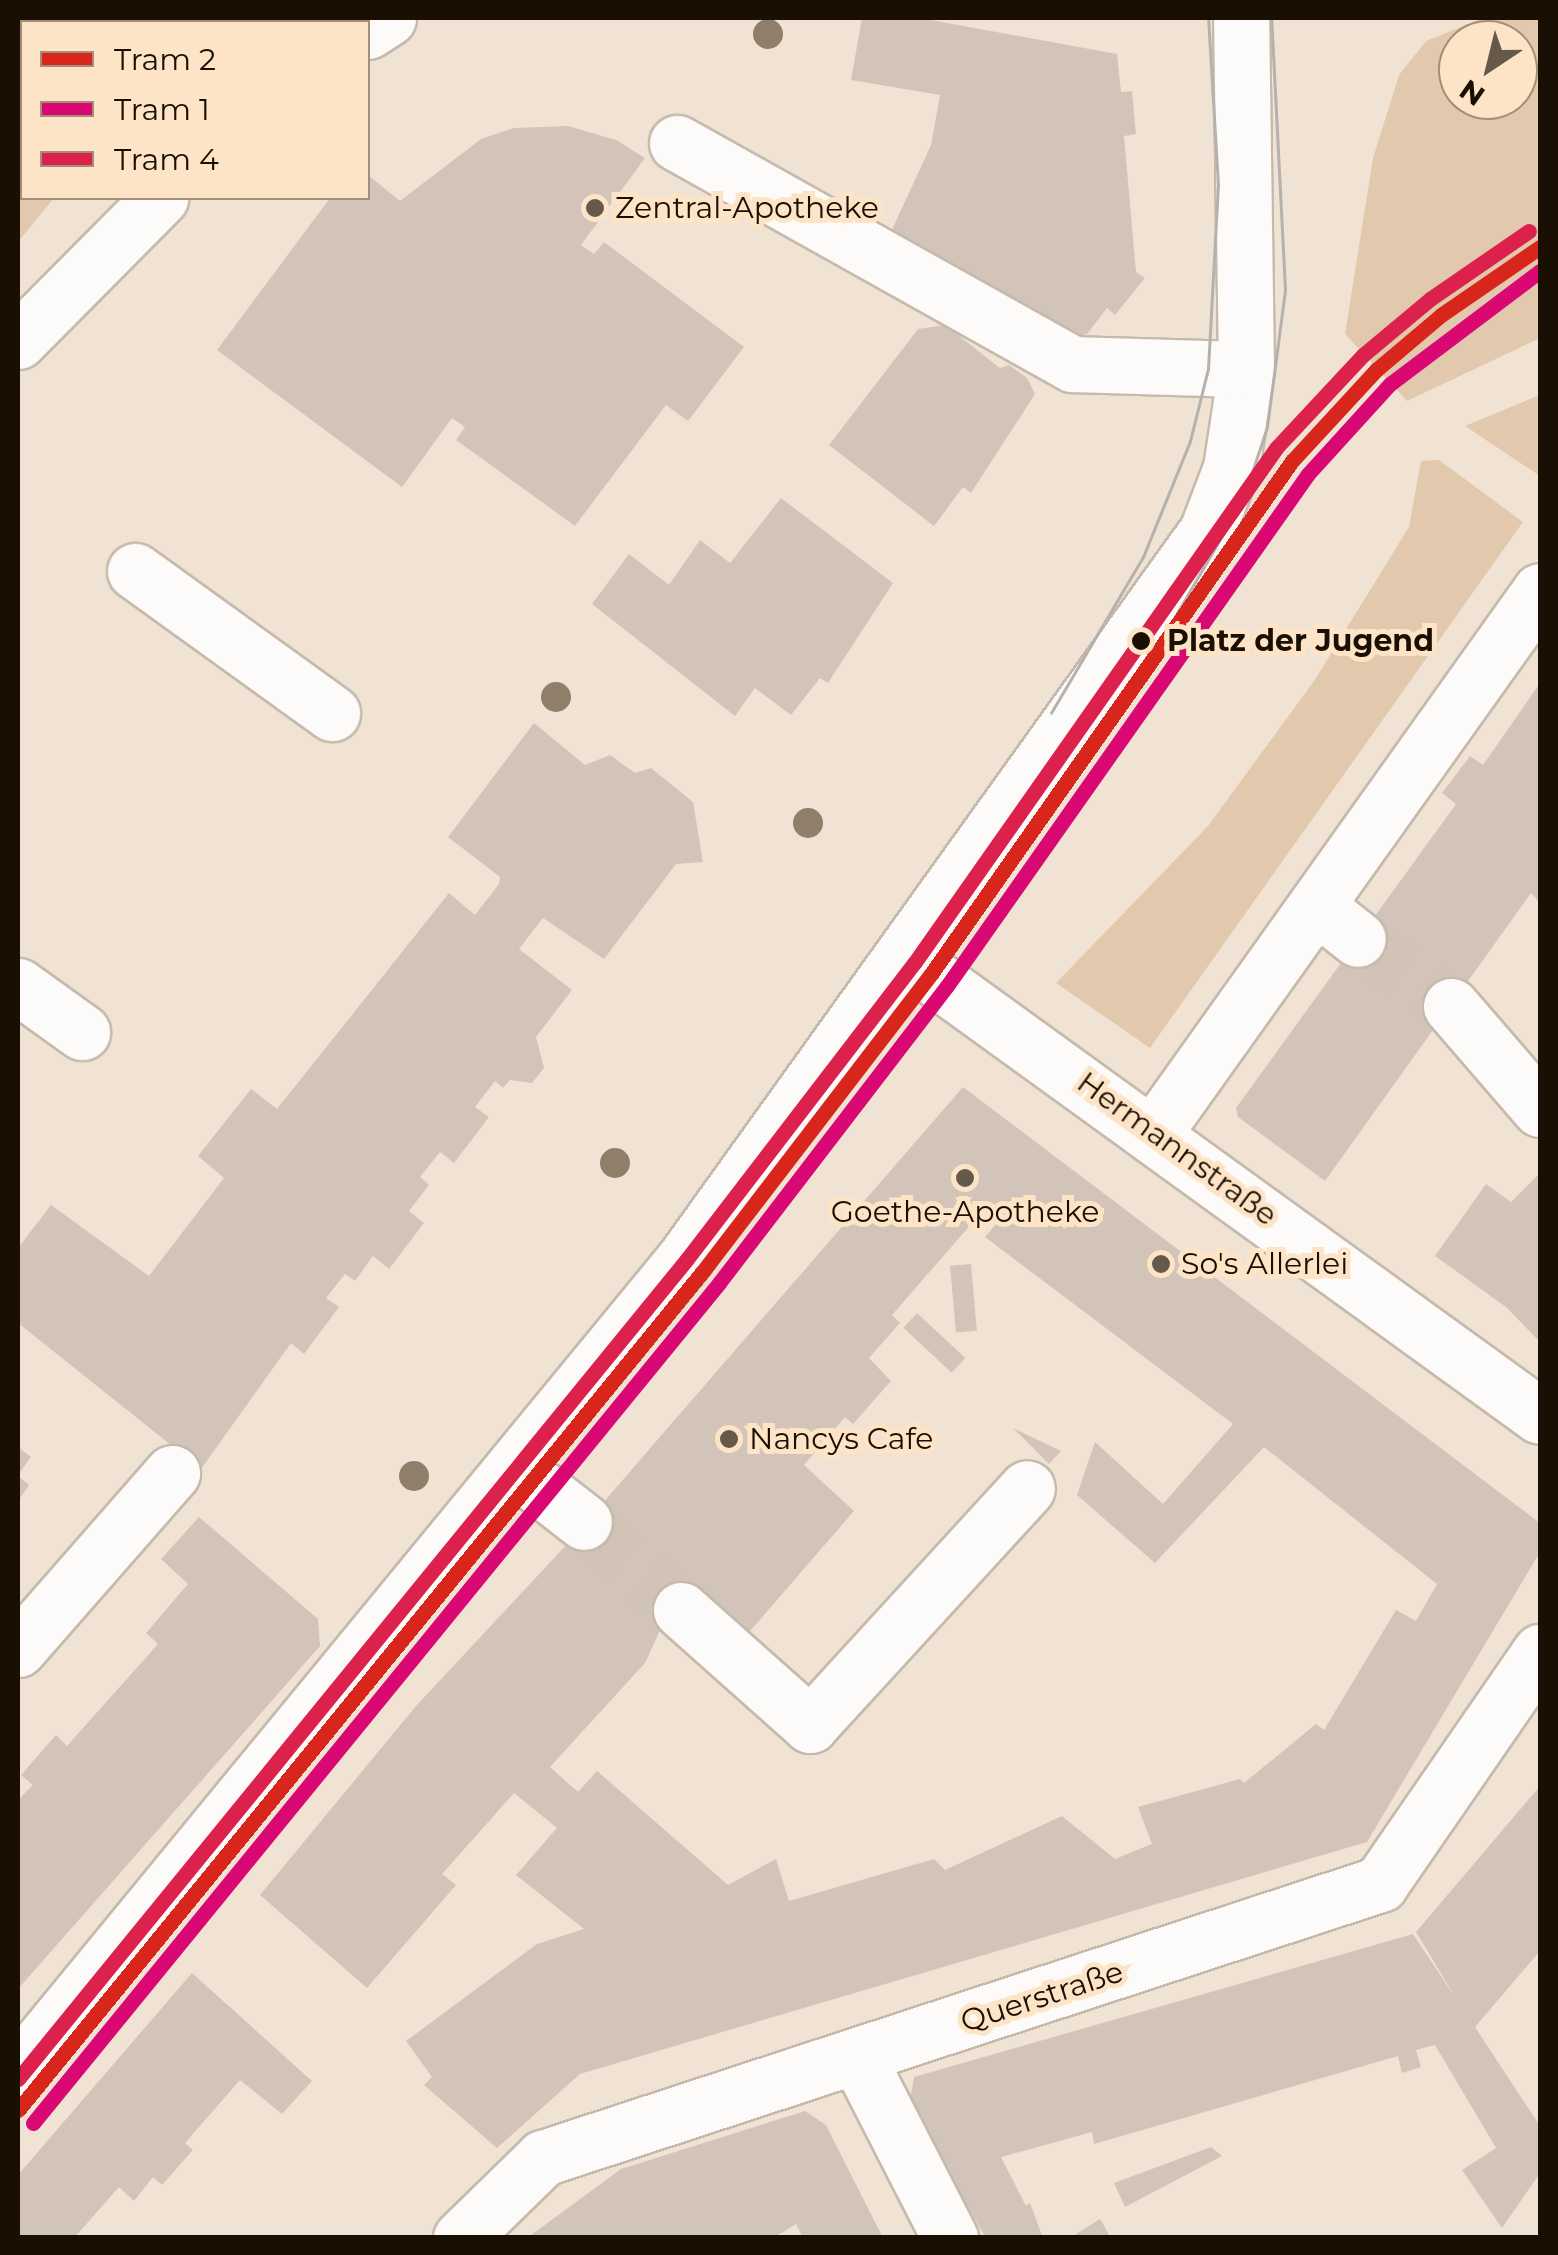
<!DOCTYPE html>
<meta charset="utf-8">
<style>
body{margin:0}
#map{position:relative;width:1558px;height:2255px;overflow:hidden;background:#f1e3d4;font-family:Montserrat,sans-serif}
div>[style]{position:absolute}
.green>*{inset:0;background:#e2c9ad}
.building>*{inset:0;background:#d2c4b8;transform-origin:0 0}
.minor-tunnel>*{height:55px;margin-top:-27.5px;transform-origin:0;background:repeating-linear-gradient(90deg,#d1c3b5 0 55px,transparent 0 83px)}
.roads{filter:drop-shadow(2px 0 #c6baac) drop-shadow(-2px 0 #c6baac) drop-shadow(0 2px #c6baac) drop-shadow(0 -2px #c6baac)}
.minor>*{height:55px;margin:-27.5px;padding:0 27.5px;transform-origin:27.5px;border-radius:27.5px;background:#fdfbf9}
.tram>*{height:2.5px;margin:-1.25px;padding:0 1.25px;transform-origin:1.25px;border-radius:1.25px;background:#b5b2ae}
.tram-1>*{height:15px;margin:-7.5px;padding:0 7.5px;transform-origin:7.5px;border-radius:7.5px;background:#d9261c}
.tram-2>*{height:15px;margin:-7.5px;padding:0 7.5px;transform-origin:7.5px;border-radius:7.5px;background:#da0873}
.tram-3>*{height:15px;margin:-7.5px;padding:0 7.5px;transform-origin:7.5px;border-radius:7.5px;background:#db214c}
.trees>*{width:30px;height:30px;margin:-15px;border-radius:50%;background:#8f7e6a}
.dots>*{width:28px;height:28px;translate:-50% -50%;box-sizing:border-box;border:5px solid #fee4c7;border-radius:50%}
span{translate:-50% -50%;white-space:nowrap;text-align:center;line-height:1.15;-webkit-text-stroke:10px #fee4c7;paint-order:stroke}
.poi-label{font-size:30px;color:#1a0f03}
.left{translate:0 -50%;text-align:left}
.stop-label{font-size:30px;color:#1a0f03;font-weight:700}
.street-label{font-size:30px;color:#1a0f03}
.frame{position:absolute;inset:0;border:20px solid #1a0f03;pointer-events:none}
.legend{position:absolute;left:20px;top:20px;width:350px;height:180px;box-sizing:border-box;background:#fee4c7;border:2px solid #a38f79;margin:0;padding:12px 18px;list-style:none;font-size:30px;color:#1a0f03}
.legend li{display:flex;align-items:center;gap:20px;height:50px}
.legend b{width:50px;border:2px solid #a38f79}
.north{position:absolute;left:1438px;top:20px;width:100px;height:100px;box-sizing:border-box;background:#fee4c7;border:2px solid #a38f79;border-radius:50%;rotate:215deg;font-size:28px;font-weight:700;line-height:40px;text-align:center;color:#1a0f03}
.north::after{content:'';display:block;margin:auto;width:35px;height:45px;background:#65594c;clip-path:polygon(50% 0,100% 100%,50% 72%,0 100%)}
</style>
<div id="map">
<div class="green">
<div style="clip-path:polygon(18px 18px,154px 22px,22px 22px,22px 198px,54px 198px,18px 242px)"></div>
<div style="clip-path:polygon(evenodd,1540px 18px,1540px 338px,1407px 401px,1345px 334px,1373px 158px,1399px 75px,1426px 41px,1478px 20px,1540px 18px,1458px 40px,1518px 40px,1518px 100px,1458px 100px,1458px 40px)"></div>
<div style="clip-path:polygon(1540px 395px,1540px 476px,1465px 426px)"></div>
<div style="clip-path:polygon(1439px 460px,1523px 522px,1150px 1048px,1056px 983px,1208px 826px,1314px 681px,1409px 527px,1421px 461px)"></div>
</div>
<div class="building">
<div style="clip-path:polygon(862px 18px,920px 18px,1117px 54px,1121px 92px,1132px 91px,1136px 134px,1124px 136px,1136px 272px,1145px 278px,1115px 315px,1107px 308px,1087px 334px,1057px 341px,885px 245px,931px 145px,940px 95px,851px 80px)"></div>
<div style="clip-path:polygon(568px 126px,616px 140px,645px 158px,581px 245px,594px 254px,604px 242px,744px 347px,688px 421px,666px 405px,575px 526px,456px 440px,465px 427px,452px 418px,402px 487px,217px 350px,330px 198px,368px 198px,368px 175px,400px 201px,481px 139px,514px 128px)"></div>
<div style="clip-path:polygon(945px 325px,1000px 368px,1009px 365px,1027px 378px,1035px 394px,971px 493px,963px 487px,934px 526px,829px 445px,918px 329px)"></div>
<div style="clip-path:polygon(781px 498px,893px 583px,828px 683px,820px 678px,791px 715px,755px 688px,735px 716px,592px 604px,629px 554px,669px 585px,700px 540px,730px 563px)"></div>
<div style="clip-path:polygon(1540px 683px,1540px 903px,1531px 893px,1325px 1181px,1238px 1117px,1236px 1108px,1456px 804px,1442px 793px,1470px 756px,1483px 765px)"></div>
<div style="clip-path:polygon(534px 723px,585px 765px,610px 755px,635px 773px,651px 768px,693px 802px,703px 862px,676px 864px,604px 959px,543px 918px,519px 949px,572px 990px,536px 1037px,544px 1068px,532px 1083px,510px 1080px,503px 1088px,495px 1081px,475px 1107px,489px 1117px,454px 1163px,440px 1152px,420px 1177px,429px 1185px,409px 1211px,424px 1223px,389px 1269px,373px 1256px,355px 1281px,345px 1274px,326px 1298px,339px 1307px,304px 1354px,291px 1343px,201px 1469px,18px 1323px,18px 1248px,51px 1205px,149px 1276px,224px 1178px,198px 1156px,251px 1089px,277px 1109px,449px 893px,475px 915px,499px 884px,500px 877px,448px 837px)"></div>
<div style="clip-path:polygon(evenodd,963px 1087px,1540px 1523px,1540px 1552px,1367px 1842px,580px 2074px,497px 2148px,424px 2085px,432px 2077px,406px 2041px,537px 1944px,584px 1929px,516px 1875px,557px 1828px,514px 1793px,442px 1874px,456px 1885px,367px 1988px,260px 1895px,416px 1706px,569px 1542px,963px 1087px,987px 1206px,1001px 1218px,985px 1237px,1233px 1424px,1163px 1504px,1095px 1442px,1077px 1495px,1155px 1563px,1264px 1447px,1437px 1584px,1416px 1621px,1396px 1610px,1324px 1730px,1316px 1724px,1244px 1783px,1240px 1779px,1138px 1807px,1152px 1844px,1115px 1859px,1062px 1816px,945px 1870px,934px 1859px,789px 1901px,776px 1859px,728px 1885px,597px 1771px,578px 1792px,550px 1767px,645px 1663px,663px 1624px,744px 1638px,854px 1511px,804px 1465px,845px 1417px,853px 1424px,891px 1381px,869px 1358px,900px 1323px,892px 1315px,987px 1206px)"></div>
<div style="clip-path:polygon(1540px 1173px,1540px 1342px,1506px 1307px,1435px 1256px,1486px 1184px,1511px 1202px)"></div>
<div style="left:971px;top:1264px;width:67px;height:21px;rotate:85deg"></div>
<div style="left:917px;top:1313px;width:66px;height:20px;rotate:43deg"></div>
<div style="clip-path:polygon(1013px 1428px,1061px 1451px,1049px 1464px)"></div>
<div style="clip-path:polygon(18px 1447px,31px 1457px,18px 1475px)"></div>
<div style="clip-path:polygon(18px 1476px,29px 1485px,18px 1501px)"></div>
<div style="clip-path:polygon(199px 1517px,318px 1619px,320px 1646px,18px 1989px,18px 1800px,33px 1785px,21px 1775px,56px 1735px,67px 1746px,158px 1644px,146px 1633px,188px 1584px,161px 1559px)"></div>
<div style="clip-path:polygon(1540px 1786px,1540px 1951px,1475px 2027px,1540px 2126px,1540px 2173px,1502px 2228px,1462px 2170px,1496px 2148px,1435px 2045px,1416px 2050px,1421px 2067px,1402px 2073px,1398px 2056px,1094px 2144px,1092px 2132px,1001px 2157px,1026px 2206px,1030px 2203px,1043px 2238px,986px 2238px,909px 2106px,914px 2077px,1413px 1934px,1457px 2000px,1416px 1932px)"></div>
<div style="clip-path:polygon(192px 1973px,312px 2081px,282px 2114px,240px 2080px,185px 2143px,193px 2150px,162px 2185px,153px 2177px,134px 2201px,119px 2187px,74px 2238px,18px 2238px,18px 2175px)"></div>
<div style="clip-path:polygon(805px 2111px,826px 2125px,883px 2238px,803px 2238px,796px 2224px,773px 2238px,527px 2238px,621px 2169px)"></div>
<div style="clip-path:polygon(1211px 2147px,1222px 2156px,1125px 2207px,1114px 2183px)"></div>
<div style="clip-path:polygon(1100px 2219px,1111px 2238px,1070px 2238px)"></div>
</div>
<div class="minor-tunnel">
<div style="left:1358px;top:939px;width:115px;rotate:35.8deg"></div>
<div style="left:584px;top:1522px;width:131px;rotate:42.2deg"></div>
</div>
<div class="roads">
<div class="minor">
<div style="left:303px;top:22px;width:8px;rotate:-30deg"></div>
<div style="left:368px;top:31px;width:24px;rotate:-33deg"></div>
<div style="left:677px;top:143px;width:453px;rotate:29.2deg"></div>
<div style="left:1073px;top:364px;width:173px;rotate:1.7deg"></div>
<div style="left:18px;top:341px;width:202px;rotate:-45.2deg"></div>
<div style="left:135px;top:571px;width:243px;rotate:35.8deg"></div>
<div style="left:1316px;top:906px;width:53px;rotate:38.2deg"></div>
<div style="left:907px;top:958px;width:781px;rotate:35.89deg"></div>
<div style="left:18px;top:986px;width:79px;rotate:35.7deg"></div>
<div style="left:1451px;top:1006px;width:136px;rotate:49.2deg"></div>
<div style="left:1155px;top:1131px;width:663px;rotate:-54.51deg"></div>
<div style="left:516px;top:1469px;width:86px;rotate:37.9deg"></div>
<div style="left:681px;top:1610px;width:173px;rotate:41.7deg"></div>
<div style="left:810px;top:1725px;width:321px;rotate:-47.5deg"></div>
<div style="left:18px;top:1649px;width:234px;rotate:-48.8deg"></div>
<div style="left:858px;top:2058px;width:202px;rotate:62.9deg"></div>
<div style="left:18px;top:2070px;width:1051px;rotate:-50.6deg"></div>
<div style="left:685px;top:1258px;width:895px;rotate:-54.32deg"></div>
<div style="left:1207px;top:531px;width:67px;rotate:-69.1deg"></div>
<div style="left:1231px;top:468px;width:100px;rotate:-81.4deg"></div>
<div style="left:1246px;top:369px;width:351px;rotate:-90.8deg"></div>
<div style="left:461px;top:2238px;width:115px;rotate:-44.3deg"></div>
<div style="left:543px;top:2158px;width:881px;rotate:-18.13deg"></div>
<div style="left:1380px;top:1884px;width:282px;rotate:-55.4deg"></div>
</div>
</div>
<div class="tram">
<div style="left:1155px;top:651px;width:175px;rotate:-59.8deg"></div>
<div style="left:1243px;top:500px;width:77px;rotate:-71.8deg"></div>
<div style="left:1267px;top:427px;width:138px;rotate:-82.5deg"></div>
<div style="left:1285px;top:290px;width:272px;rotate:-92.9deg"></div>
<div style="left:1051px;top:713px;width:181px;rotate:-59.5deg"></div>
<div style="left:1143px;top:557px;width:125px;rotate:-67.9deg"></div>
<div style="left:1190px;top:441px;width:74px;rotate:-76deg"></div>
<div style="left:1208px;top:369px;width:184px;rotate:-86.9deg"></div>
<div style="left:1218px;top:185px;width:167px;rotate:-93.4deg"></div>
</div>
<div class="tram-1">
<div style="left:18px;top:2110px;width:1083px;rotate:-50.77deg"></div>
<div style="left:703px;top:1271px;width:374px;rotate:-52.5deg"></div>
<div style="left:931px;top:974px;width:627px;rotate:-54.87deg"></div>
<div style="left:1292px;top:461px;width:124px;rotate:-47.3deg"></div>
<div style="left:1376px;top:370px;width:85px;rotate:-40.2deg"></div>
<div style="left:1441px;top:315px;width:120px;rotate:-34.5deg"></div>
</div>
<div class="tram-2">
<div style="left:33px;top:2123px;width:1085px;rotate:-50.76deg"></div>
<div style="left:719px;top:1283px;width:374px;rotate:-52.5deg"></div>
<div style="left:947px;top:986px;width:626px;rotate:-54.81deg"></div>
<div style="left:1308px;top:474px;width:122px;rotate:-47.7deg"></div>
<div style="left:1390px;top:384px;width:188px;rotate:-37deg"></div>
</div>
<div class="tram-3">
<div style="left:18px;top:2079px;width:1058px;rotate:-50.79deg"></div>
<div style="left:687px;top:1259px;width:374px;rotate:-52.5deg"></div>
<div style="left:915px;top:962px;width:629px;rotate:-54.9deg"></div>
<div style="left:1277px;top:447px;width:126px;rotate:-46.9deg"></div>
<div style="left:1363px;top:355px;width:87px;rotate:-39.9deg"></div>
<div style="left:1430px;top:299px;width:120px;rotate:-34.5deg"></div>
</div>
<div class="trees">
<div style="left:768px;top:34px"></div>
<div style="left:556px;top:697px"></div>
<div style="left:808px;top:823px"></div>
<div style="left:615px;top:1163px"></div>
<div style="left:414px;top:1476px"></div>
</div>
<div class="dots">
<div style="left:595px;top:208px;background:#65594c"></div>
<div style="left:1141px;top:641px;background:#1a0f03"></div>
<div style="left:965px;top:1178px;background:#65594c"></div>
<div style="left:1161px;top:1264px;background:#65594c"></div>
<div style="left:729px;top:1439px;background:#65594c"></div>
</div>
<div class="poi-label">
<span class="left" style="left:615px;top:208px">Zentral-Apotheke</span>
<span style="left:965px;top:1212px">Goethe-Apotheke</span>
<span class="left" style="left:1181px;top:1264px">So's Allerlei</span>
<span class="left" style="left:749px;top:1439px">Nancys Cafe</span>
</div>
<div class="stop-label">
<span class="left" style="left:1167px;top:641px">Platz der Jugend</span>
</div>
<div class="street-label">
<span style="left:1177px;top:1149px;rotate:36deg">Hermannstraße</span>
<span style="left:1042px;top:1997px;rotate:-18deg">Querstraße</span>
</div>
<div class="frame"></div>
<ul class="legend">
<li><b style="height:12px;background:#d9261c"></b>Tram 2</li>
<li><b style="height:12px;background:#da0873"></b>Tram 1</li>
<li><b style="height:12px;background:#db214c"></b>Tram 4</li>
</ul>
<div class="north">N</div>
</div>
